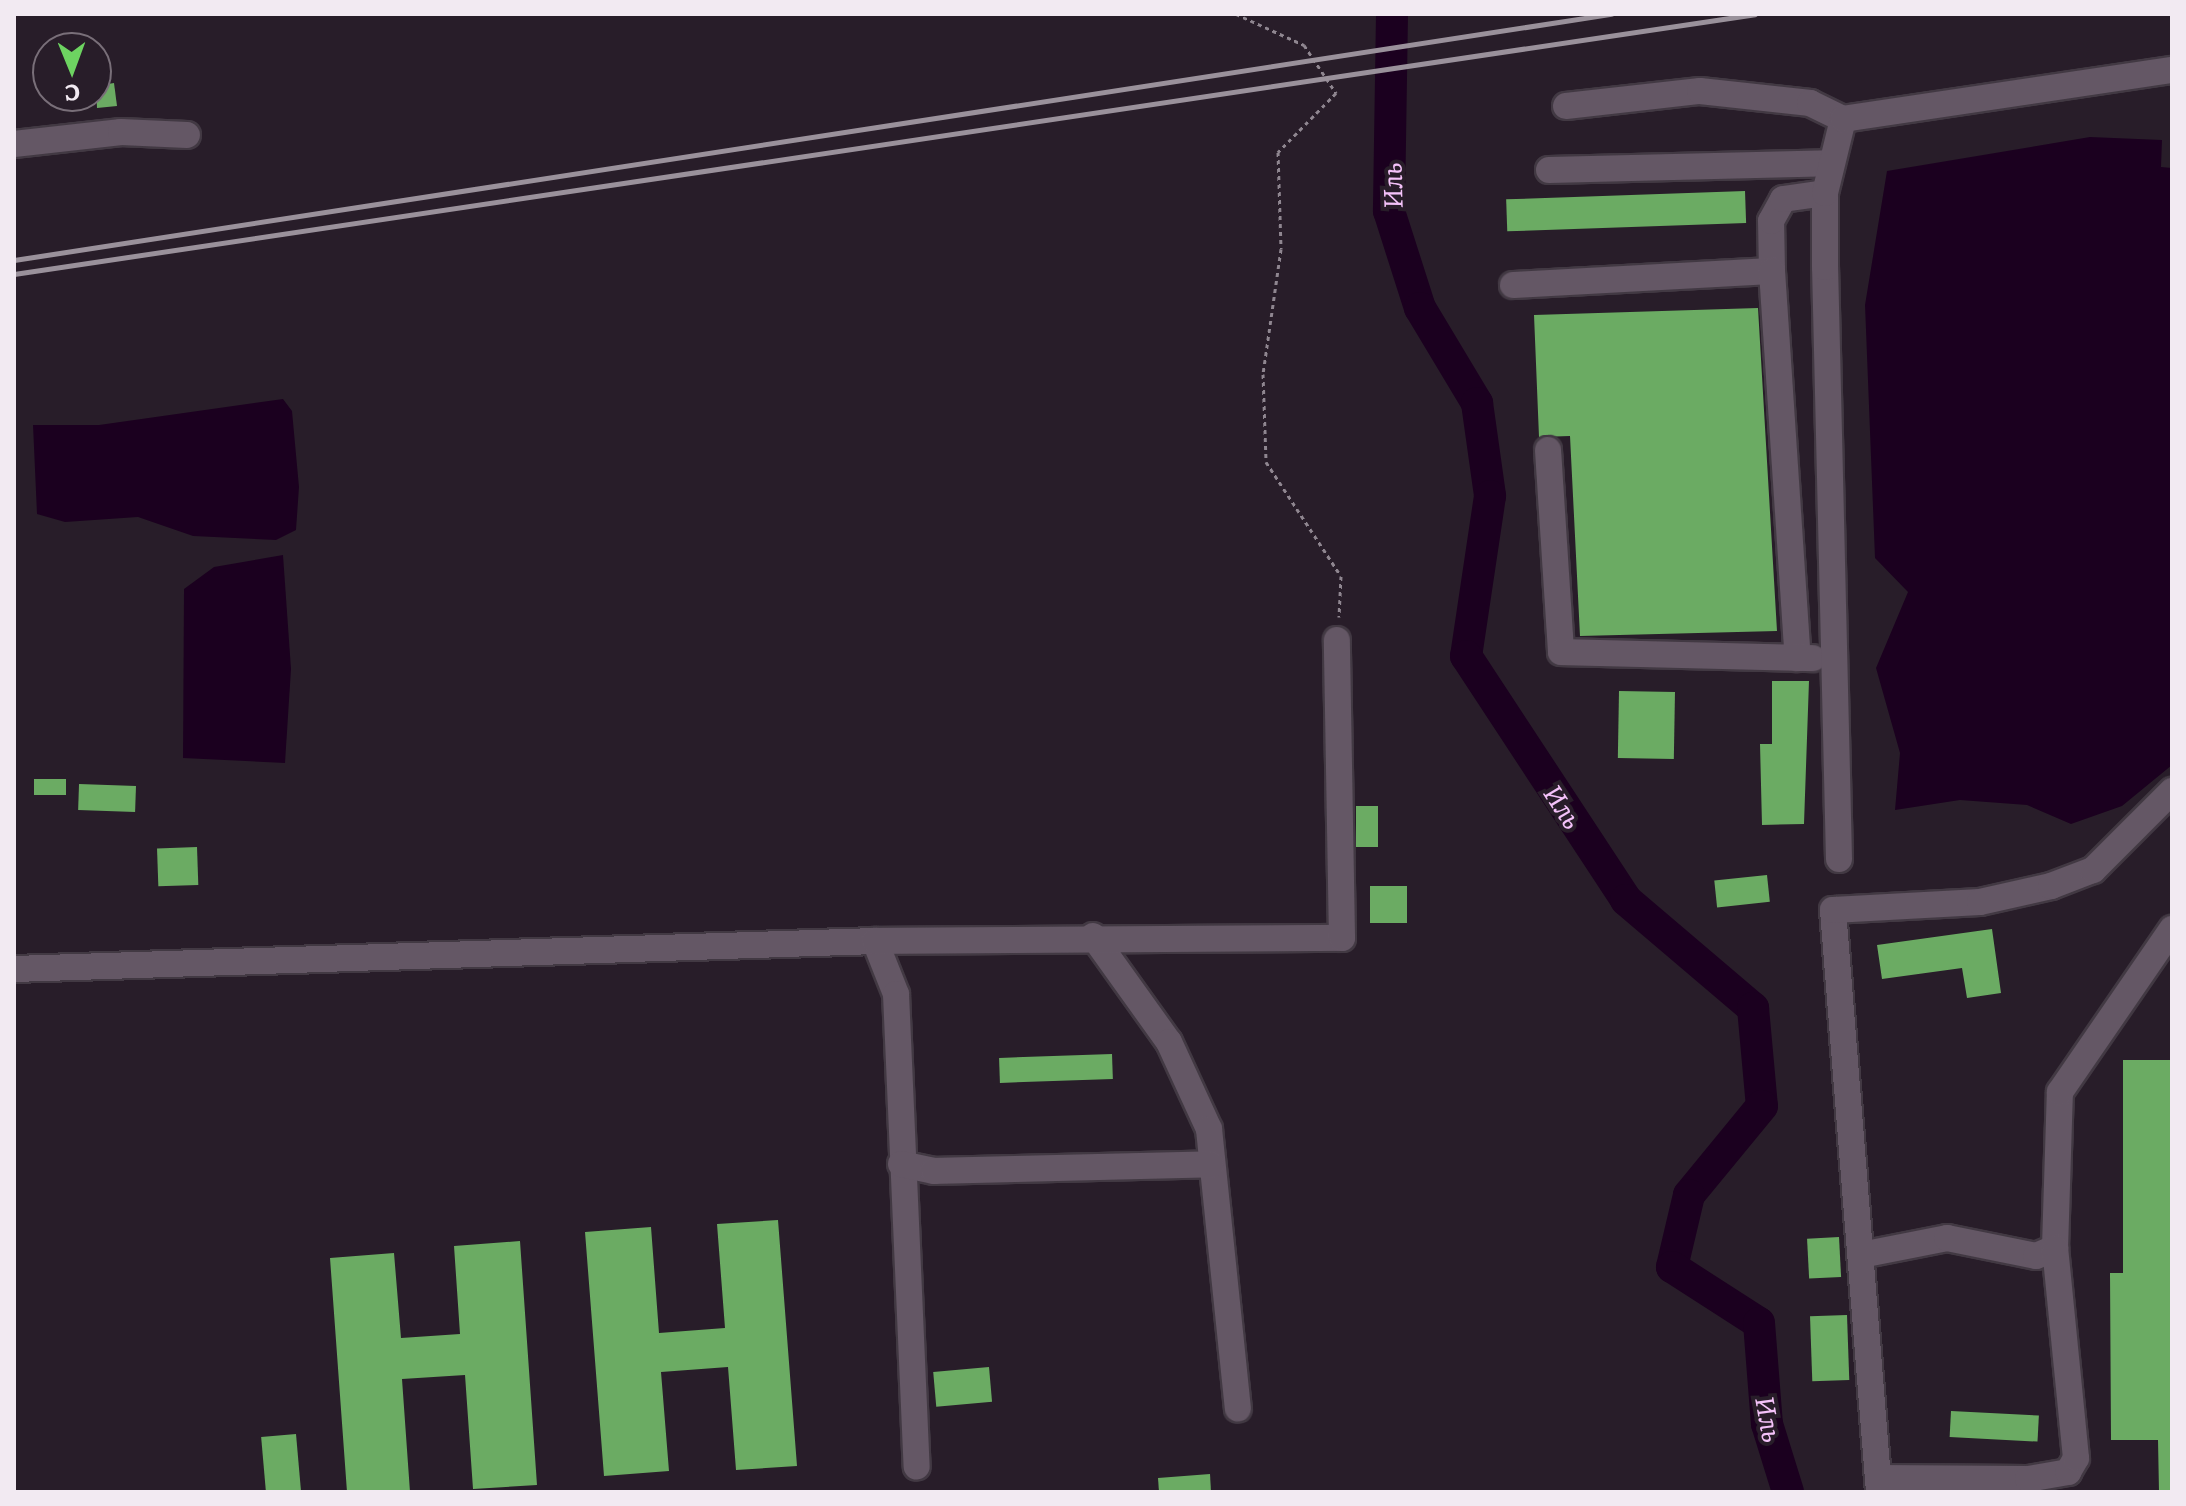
<!DOCTYPE html>
<meta charset="utf-8">
<style>
body{margin:0}
#map{position:relative;width:2186px;height:1506px;overflow:hidden;background:#281d29;font-family:Literata,serif}
div>[style]{position:absolute}
.water>*{inset:0;background:#1b001f}
.river>*{height:32px;margin:-16px;padding:0 16px;transform-origin:16px;border-radius:16px;background:#1b001f}
.building>*{inset:0;background:#6bab63;transform-origin:0 0}
.path>*{height:3px;margin-top:-1.5px;transform-origin:0;background:repeating-linear-gradient(90deg,#8f8690 0 4px,transparent 0 8px)}
.roads{filter:drop-shadow(2px 0 #423943) drop-shadow(-2px 0 #423943) drop-shadow(0 2px #423943) drop-shadow(0 -2px #423943)}
.minor>*{height:26px;margin:-13px;padding:0 13px;transform-origin:13px;border-radius:13px;background:#645765}
.rail>*{height:5px;margin:-2.5px;padding:0 2.5px;transform-origin:2.5px;border-radius:2.5px;background:#9a919b}
span{translate:-50% -50%;white-space:nowrap;text-align:center;line-height:1.15;-webkit-text-stroke:8px #281d29;paint-order:stroke}
.water-label{font-size:26px;color:#f4c2f9;font-style:italic}
.frame{position:absolute;inset:0;border:16px solid #f2eaf2;pointer-events:none}
.north{position:absolute;left:32px;top:32px;width:80px;height:80px;box-sizing:border-box;background:#281d29;border:2px solid #796f79;border-radius:50%;rotate:179deg;font-size:22px;font-weight:700;line-height:32px;text-align:center;color:#f2eaf2}
.north::after{content:'';display:block;margin:auto;width:28px;height:36px;background:#6dd361;clip-path:polygon(50% 0,100% 100%,50% 72%,0 100%)}
</style>
<div id="map">
<div class="water">
<div style="clip-path:polygon(2090px 137px,2162px 140px,2161px 167px,2172px 168px,2172px 765px,2122px 806px,2071px 824px,2027px 805px,1960px 800px,1895px 810px,1900px 753px,1876px 668px,1908px 592px,1875px 558px,1865px 305px,1887px 171px)"></div>
<div style="clip-path:polygon(283px 399px,292px 411px,299px 487px,296px 530px,276px 540px,193px 536px,138px 517px,65px 522px,37px 514px,33px 425px,99px 425px)"></div>
<div style="clip-path:polygon(283px 555px,291px 669px,285px 763px,183px 758px,184px 589px,214px 567px)"></div>
</div>
<div class="river">
<div style="left:1392px;top:14px;width:197px;rotate:90.9deg"></div>
<div style="left:1389px;top:211px;width:102px;rotate:72.3deg"></div>
<div style="left:1420px;top:308px;width:111px;rotate:59deg"></div>
<div style="left:1477px;top:403px;width:94px;rotate:82deg"></div>
<div style="left:1490px;top:496px;width:162px;rotate:98.5deg"></div>
<div style="left:1466px;top:656px;width:292px;rotate:56.7deg"></div>
<div style="left:1626px;top:900px;width:167px;rotate:40.4deg"></div>
<div style="left:1753px;top:1008px;width:98px;rotate:84.8deg"></div>
<div style="left:1762px;top:1106px;width:115px;rotate:129.4deg"></div>
<div style="left:1689px;top:1195px;width:74px;rotate:103.3deg"></div>
<div style="left:1672px;top:1267px;width:103px;rotate:32.8deg"></div>
<div style="left:1759px;top:1323px;width:101px;rotate:85.5deg"></div>
<div style="left:1767px;top:1424px;width:71px;rotate:72.8deg"></div>
</div>
<div class="building">
<div style="clip-path:polygon(114px 83px,117px 106px,97px 108px,96px 86px)"></div>
<div style="left:1745px;top:191px;width:32px;height:239px;rotate:88deg"></div>
<div style="clip-path:polygon(1758px 308px,1777px 631px,1580px 636px,1570px 436px,1539px 437px,1534px 315px)"></div>
<div style="clip-path:polygon(1772px 681px,1809px 681px,1804px 824px,1762px 825px,1760px 744px,1772px 744px)"></div>
<div style="left:1619px;top:691px;width:56px;height:67px;rotate:1deg"></div>
<div style="left:34px;top:779px;width:32px;height:16px"></div>
<div style="left:136px;top:786px;width:26px;height:57px;rotate:92deg"></div>
<div style="left:1356px;top:806px;width:22px;height:41px"></div>
<div style="left:197px;top:847px;width:38px;height:40px;rotate:88deg"></div>
<div style="left:1767px;top:875px;width:27px;height:53px;rotate:84deg"></div>
<div style="left:1370px;top:886px;width:37px;height:37px"></div>
<div style="clip-path:polygon(1992px 929px,2001px 993px,1967px 998px,1962px 968px,1882px 979px,1877px 945px)"></div>
<div style="left:1112px;top:1054px;width:25px;height:113px;rotate:88deg"></div>
<div style="clip-path:polygon(2123px 1060px,2172px 1060px,2172px 1492px,2159px 1492px,2158px 1440px,2111px 1440px,2110px 1273px,2123px 1273px)"></div>
<div style="clip-path:polygon(778px 1220px,797px 1466px,736px 1470px,728px 1367px,661px 1372px,669px 1471px,604px 1476px,585px 1232px,651px 1227px,659px 1333px,725px 1328px,717px 1224px)"></div>
<div style="left:1839px;top:1237px;width:40px;height:32px;rotate:87deg"></div>
<div style="clip-path:polygon(520px 1241px,537px 1485px,473px 1489px,465px 1375px,402px 1379px,410px 1492px,347px 1492px,330px 1258px,394px 1253px,401px 1338px,460px 1334px,454px 1246px)"></div>
<div style="left:1847px;top:1315px;width:65px;height:37px;rotate:88deg"></div>
<div style="left:989px;top:1367px;width:35px;height:56px;rotate:85deg"></div>
<div style="left:1951px;top:1411px;width:88px;height:26px;rotate:3deg"></div>
<div style="left:296px;top:1434px;width:58px;height:35px;rotate:85deg"></div>
<div style="clip-path:polygon(1210px 1474px,1211px 1492px,1159px 1492px,1158px 1478px)"></div>
</div>
<div class="path">
<div style="left:1236px;top:14px;width:75px;rotate:24.5deg"></div>
<div style="left:1304px;top:45px;width:58px;rotate:56.3deg"></div>
<div style="left:1336px;top:93px;width:83px;rotate:134.5deg"></div>
<div style="left:1278px;top:152px;width:97px;rotate:88.2deg"></div>
<div style="left:1281px;top:249px;width:126px;rotate:98.2deg"></div>
<div style="left:1263px;top:374px;width:88px;rotate:88deg"></div>
<div style="left:1266px;top:462px;width:136px;rotate:56.7deg"></div>
<div style="left:1341px;top:576px;width:41px;rotate:92.8deg"></div>
</div>
<div class="roads">
<div class="minor">
<div style="left:1566px;top:106px;width:135px;rotate:-6.4deg"></div>
<div style="left:1700px;top:91px;width:111px;rotate:6.2deg"></div>
<div style="left:1810px;top:103px;width:37px;rotate:26deg"></div>
<div style="left:14px;top:144px;width:108px;rotate:-6.4deg"></div>
<div style="left:121px;top:132px;width:66px;rotate:2.6deg"></div>
<div style="left:1549px;top:170px;width:280px;rotate:-1.4deg"></div>
<div style="left:1772px;top:271px;width:50px;rotate:-91.1deg"></div>
<div style="left:1771px;top:221px;width:25px;rotate:-61deg"></div>
<div style="left:1783px;top:199px;width:42px;rotate:-8.1deg"></div>
<div style="left:1513px;top:285px;width:259px;rotate:-3.1deg"></div>
<div style="left:1772px;top:271px;width:388px;rotate:86.2deg"></div>
<div style="left:1548px;top:450px;width:202px;rotate:86.3deg"></div>
<div style="left:1561px;top:652px;width:252px;rotate:1.4deg"></div>
<div style="left:1839px;top:859px;width:592px;rotate:-91.35deg"></div>
<div style="left:1825px;top:267px;width:74px;rotate:-90deg"></div>
<div style="left:1825px;top:193px;width:76px;rotate:-76.3deg"></div>
<div style="left:1843px;top:119px;width:333px;rotate:-8.5deg"></div>
<div style="left:1093px;top:936px;width:130px;rotate:54.4deg"></div>
<div style="left:1169px;top:1042px;width:96px;rotate:65.3deg"></div>
<div style="left:1209px;top:1129px;width:281px;rotate:84.1deg"></div>
<div style="left:875px;top:941px;width:57px;rotate:68.4deg"></div>
<div style="left:896px;top:994px;width:473px;rotate:87.5deg"></div>
<div style="left:14px;top:969px;width:861px;rotate:-1.86deg"></div>
<div style="left:875px;top:941px;width:467px;rotate:-0.4deg"></div>
<div style="left:1342px;top:938px;width:298px;rotate:-91deg"></div>
<div style="left:901px;top:1164px;width:34px;rotate:12deg"></div>
<div style="left:934px;top:1171px;width:277px;rotate:-1.4deg"></div>
<div style="left:1861px;top:1255px;width:88px;rotate:-11.2deg"></div>
<div style="left:1947px;top:1238px;width:91px;rotate:11.4deg"></div>
<div style="left:2036px;top:1256px;width:21px;rotate:-23deg"></div>
<div style="left:2055px;top:1248px;width:156px;rotate:-88.2deg"></div>
<div style="left:2060px;top:1092px;width:198px;rotate:-55.5deg"></div>
<div style="left:1878px;top:1478px;width:150px;rotate:0.4deg"></div>
<div style="left:2028px;top:1479px;width:41px;rotate:-9.9deg"></div>
<div style="left:2068px;top:1472px;width:16px;rotate:-60deg"></div>
<div style="left:2076px;top:1458px;width:211px;rotate:-95.7deg"></div>
<div style="left:1879px;top:1492px;width:584px;rotate:-94.52deg"></div>
<div style="left:1833px;top:910px;width:147px;rotate:-3.1deg"></div>
<div style="left:1980px;top:902px;width:73px;rotate:-12.7deg"></div>
<div style="left:2051px;top:886px;width:45px;rotate:-20.9deg"></div>
<div style="left:2093px;top:870px;width:112px;rotate:-45deg"></div>
</div>
</div>
<div class="rail">
<div style="left:14px;top:260px;width:1616px;rotate:-8.76deg"></div>
<div style="left:14px;top:274px;width:1760px;rotate:-8.49deg"></div>
</div>
<div class="water-label">
<span style="left:1391px;top:186px;rotate:-92deg">Иль</span>
<span style="left:1564px;top:806px;rotate:57deg">Иль</span>
<span style="left:1770px;top:1419px;rotate:80deg">Иль</span>
</div>
<div class="frame"></div>
<div class="north">С</div>
</div>
